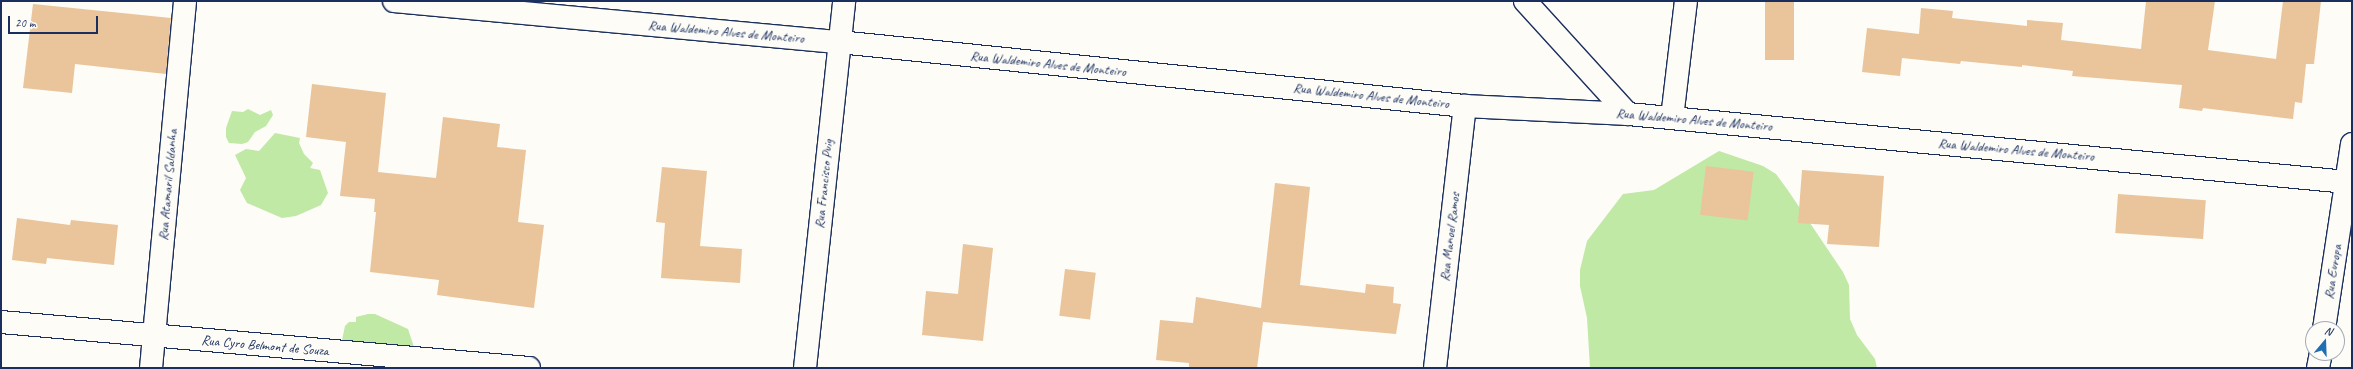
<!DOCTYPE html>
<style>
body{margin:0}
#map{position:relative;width:2353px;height:369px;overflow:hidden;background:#fdfcf7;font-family:Caveat,sans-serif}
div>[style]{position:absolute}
.green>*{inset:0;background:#bfe9a5}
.building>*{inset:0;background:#eac49a;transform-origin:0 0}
.roads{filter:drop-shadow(1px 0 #1b2f5e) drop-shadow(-1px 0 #1b2f5e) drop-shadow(0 1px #1b2f5e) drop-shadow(0 -1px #1b2f5e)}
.minor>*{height:22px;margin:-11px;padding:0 11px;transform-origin:11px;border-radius:11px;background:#fdfcf7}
span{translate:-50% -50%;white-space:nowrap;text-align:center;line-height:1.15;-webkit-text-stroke:4px #fdfcf7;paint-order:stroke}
.street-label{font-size:14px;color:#1b2f5e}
.frame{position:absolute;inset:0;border:2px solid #1b2f5e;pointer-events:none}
.north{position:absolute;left:2305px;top:321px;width:40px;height:40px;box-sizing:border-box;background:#fdfcf7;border:1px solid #a3aaba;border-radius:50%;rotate:19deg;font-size:11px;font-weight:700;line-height:16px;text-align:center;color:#1b2f5e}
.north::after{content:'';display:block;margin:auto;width:14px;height:18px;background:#1f6fb2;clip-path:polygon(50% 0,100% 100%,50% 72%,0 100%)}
.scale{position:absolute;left:8px;top:16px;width:90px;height:18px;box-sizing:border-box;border:2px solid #1b2f5e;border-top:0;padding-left:5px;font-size:12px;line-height:14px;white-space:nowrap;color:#1b2f5e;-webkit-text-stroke:3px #fdfcf7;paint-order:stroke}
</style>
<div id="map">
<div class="green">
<div style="clip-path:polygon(248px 109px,260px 115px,271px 110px,273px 115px,266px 126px,255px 132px,248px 142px,242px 144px,229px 143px,226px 137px,226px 128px,232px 111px,243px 112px)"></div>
<div style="clip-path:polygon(275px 133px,300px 138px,299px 143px,304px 154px,313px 163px,310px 168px,320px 170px,328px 193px,321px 205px,296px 216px,282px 218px,247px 203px,240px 190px,246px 178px,235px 155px,246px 149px,259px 151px)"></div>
<div style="clip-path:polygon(1719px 151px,1763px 166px,1776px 174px,1787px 189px,1843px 272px,1849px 285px,1850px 319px,1857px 335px,1875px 359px,1877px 368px,1590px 368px,1587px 318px,1580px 286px,1580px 270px,1587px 241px,1623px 194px,1654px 190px)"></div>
<div style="clip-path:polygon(368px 314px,375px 314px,408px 329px,416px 353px,341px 345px,345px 326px,349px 322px,356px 322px,356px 317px)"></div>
</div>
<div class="building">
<div style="left:1765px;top:1px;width:29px;height:59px"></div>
<div style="clip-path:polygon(2146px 1px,2215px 1px,2208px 50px,2276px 59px,2283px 1px,2321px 1px,2314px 64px,2306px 64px,2302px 103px,2295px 102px,2293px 119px,2203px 108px,2202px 111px,2179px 108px,2182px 85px,2072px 76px,2073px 71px,2022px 65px,2022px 67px,1961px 61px,1960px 64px,1902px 58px,1900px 76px,1862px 72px,1867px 28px,1919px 34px,1921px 8px,1953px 11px,1952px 18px,2027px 26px,2027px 20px,2063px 23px,2061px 40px,2141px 49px)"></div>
<div style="clip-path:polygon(33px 4px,171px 18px,166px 74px,75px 64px,72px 93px,23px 88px)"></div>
<div style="clip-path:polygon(312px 84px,386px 93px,378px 172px,436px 178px,443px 117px,500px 124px,497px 147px,526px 150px,518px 222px,544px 225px,534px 308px,437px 295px,439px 280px,370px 272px,376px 212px,374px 212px,375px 199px,340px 196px,346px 142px,306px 137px)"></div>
<div style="left:1706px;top:166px;width:48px;height:49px;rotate:7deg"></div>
<div style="clip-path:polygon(662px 167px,707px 171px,700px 246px,742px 249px,740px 283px,661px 278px,665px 223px,656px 222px)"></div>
<div style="clip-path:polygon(1802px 170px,1884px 176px,1879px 247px,1827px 244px,1829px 225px,1798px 223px)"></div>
<div style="clip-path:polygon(1275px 183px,1310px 187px,1300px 285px,1365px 293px,1366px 284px,1394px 287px,1393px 303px,1401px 304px,1396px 334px,1263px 322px,1257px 368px,1189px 368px,1189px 363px,1156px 360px,1160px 320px,1193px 323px,1196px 297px,1261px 308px)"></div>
<div style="left:2118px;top:194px;width:88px;height:39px;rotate:4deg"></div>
<div style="clip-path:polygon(17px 218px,70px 225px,71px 220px,118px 225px,114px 265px,47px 258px,46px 264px,12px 260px)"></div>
<div style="clip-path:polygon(963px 244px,993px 248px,983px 341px,922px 335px,926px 291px,958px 294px)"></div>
<div style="left:1065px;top:269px;width:31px;height:47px;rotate:7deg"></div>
</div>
<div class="roads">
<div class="minor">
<div style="left:394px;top:1px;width:447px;rotate:5.3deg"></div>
<div style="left:839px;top:42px;width:629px;rotate:5.84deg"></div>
<div style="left:1465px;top:106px;width:163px;rotate:2.8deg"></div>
<div style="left:1628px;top:114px;width:723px;rotate:5.4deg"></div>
<div style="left:1525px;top:1px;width:153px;rotate:47.7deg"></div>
<div style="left:1672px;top:118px;width:118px;rotate:-83.2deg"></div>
<div style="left:1px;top:322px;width:530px;rotate:4.98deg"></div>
<div style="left:2324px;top:329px;width:187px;rotate:-81.4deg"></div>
<div style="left:151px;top:368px;width:369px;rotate:-84.7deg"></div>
<div style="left:805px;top:368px;width:369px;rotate:-83.9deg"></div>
<div style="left:1435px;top:368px;width:264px;rotate:-83.5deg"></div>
<div style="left:2318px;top:368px;width:15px;rotate:-79deg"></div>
</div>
</div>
<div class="street-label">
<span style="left:726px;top:32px;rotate:5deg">Rua Waldemiro Alves de Monteiro</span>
<span style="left:1048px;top:64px;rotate:6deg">Rua Waldemiro Alves de Monteiro</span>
<span style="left:1371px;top:96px;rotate:6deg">Rua Waldemiro Alves de Monteiro</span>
<span style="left:1694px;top:120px;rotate:5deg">Rua Waldemiro Alves de Monteiro</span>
<span style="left:2016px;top:150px;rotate:5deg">Rua Waldemiro Alves de Monteiro</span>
<span style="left:824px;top:184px;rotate:-84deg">Rua Francisco Puig</span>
<span style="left:168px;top:185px;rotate:-85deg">Rua Atamaril Saldanha</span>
<span style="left:1450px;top:237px;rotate:-83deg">Rua Manoel Ramos</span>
<span style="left:2333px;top:272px;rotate:-81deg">Rua Europa</span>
<span style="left:265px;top:346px;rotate:5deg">Rua Cyro Belmont de Souza</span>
</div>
<div class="frame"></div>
<div class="north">N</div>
<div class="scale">20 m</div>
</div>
